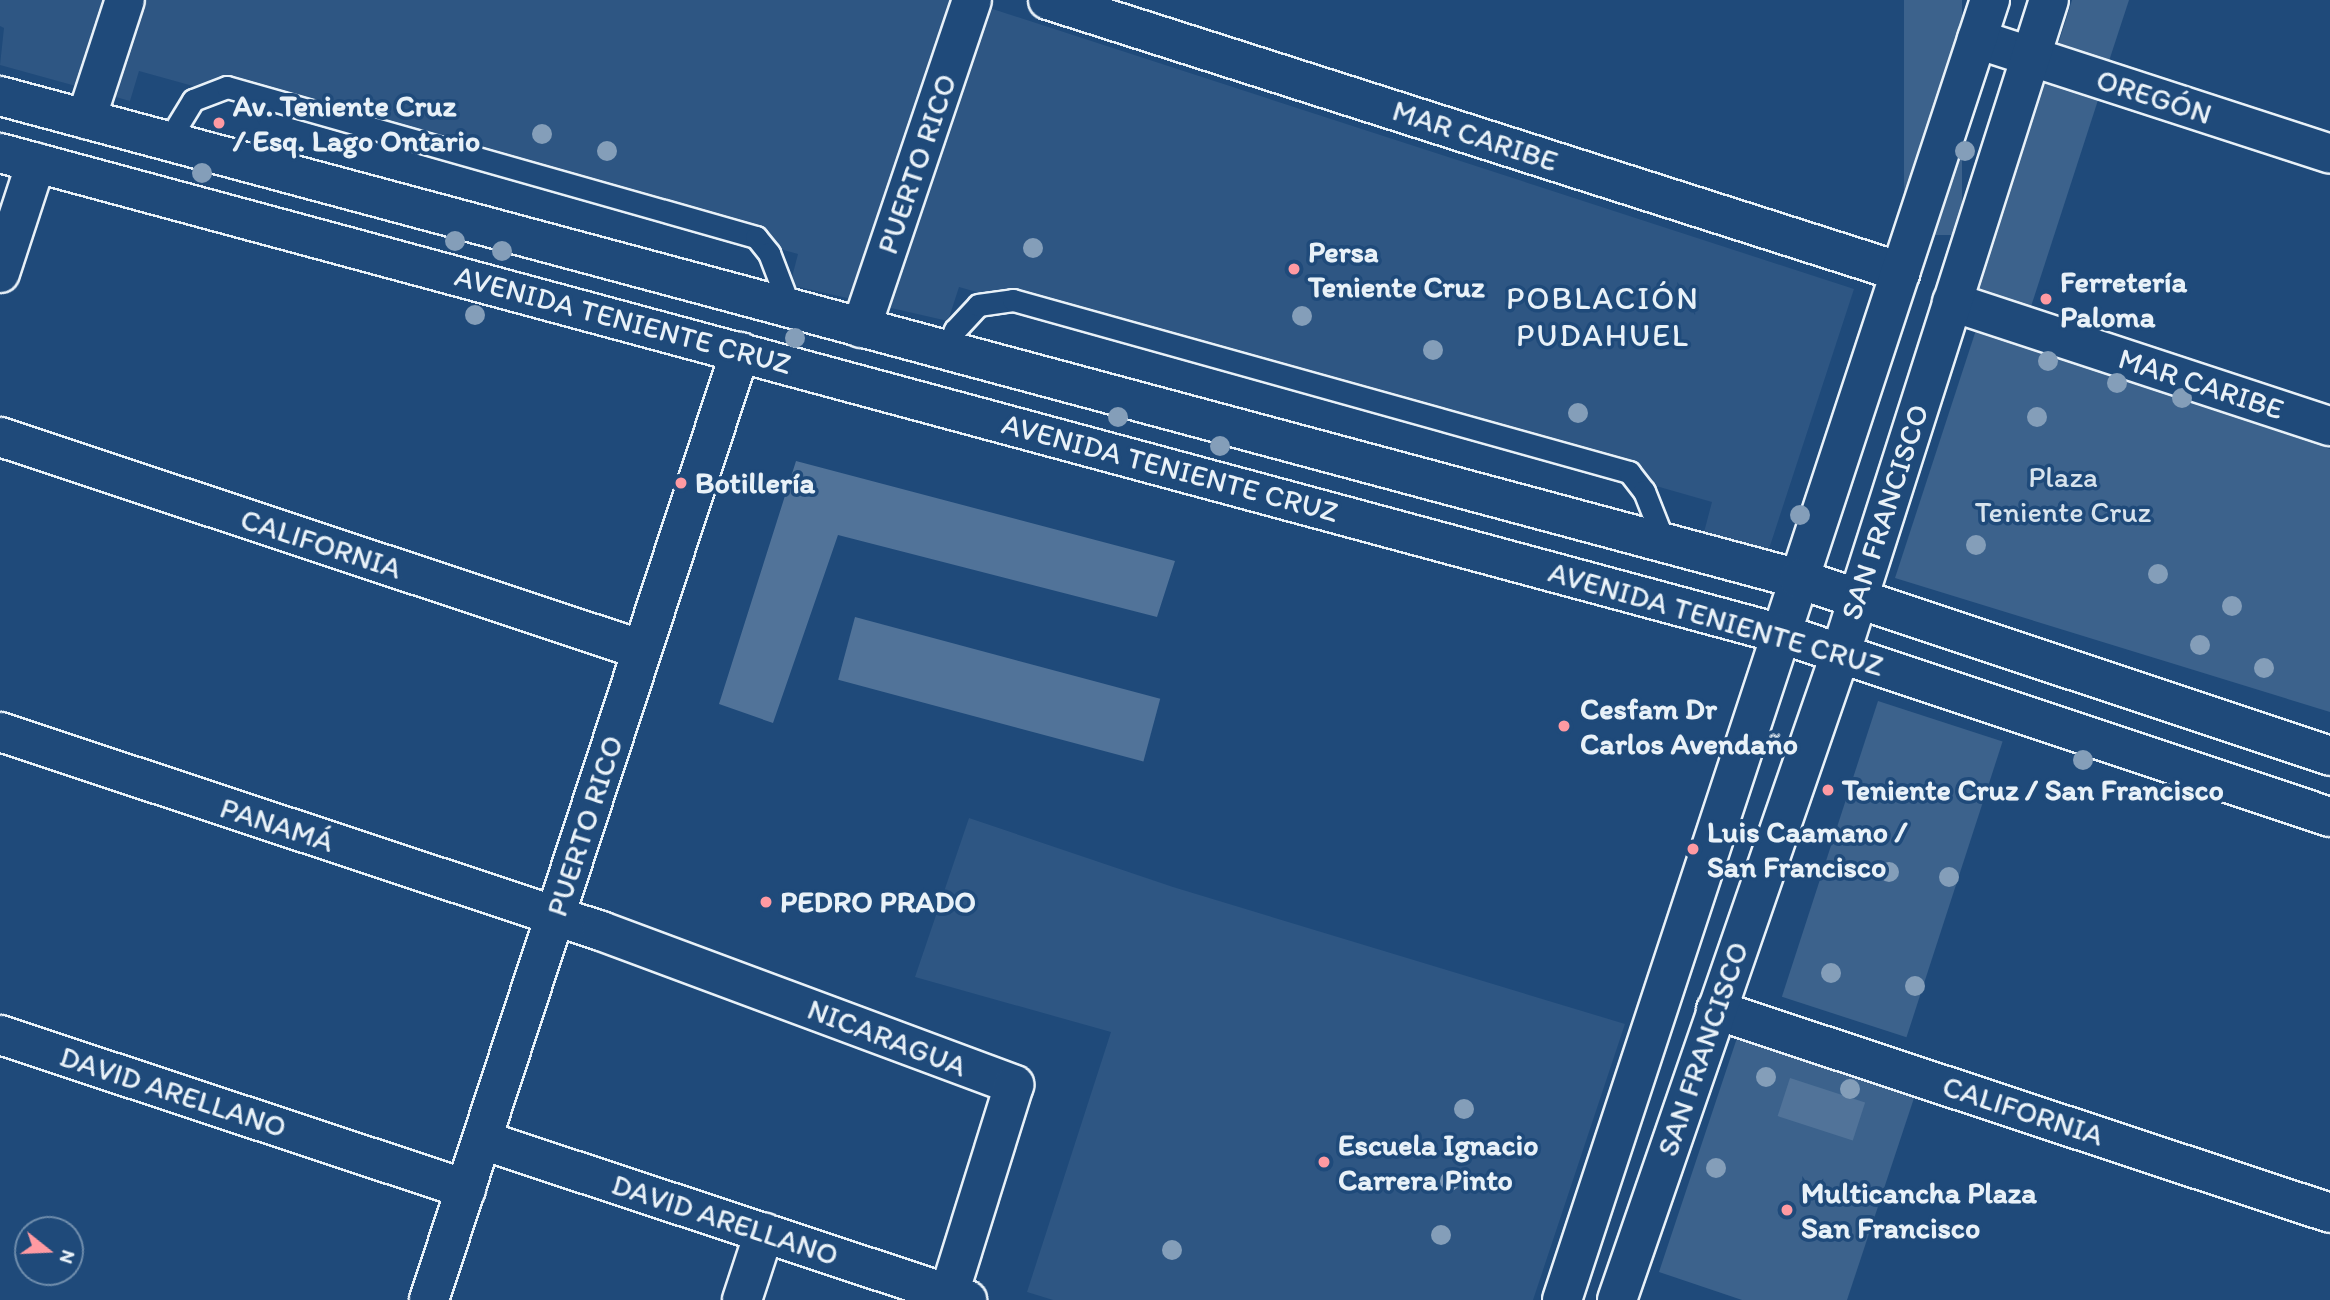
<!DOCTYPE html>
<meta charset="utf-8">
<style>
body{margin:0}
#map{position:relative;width:2330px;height:1300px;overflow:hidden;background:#1f4a7a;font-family:Itim,sans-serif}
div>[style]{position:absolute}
.built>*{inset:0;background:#2e5683}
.green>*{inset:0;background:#3c628c;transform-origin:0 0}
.building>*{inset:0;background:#517399;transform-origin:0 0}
.roads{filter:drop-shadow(2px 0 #e8f1f8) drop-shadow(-2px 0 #e8f1f8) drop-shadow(0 2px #e8f1f8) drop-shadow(0 -2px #e8f1f8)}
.lane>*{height:21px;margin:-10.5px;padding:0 10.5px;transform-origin:10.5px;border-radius:10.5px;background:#1f4a7a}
.street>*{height:38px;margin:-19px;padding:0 19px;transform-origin:19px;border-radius:19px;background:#1f4a7a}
.secondary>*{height:38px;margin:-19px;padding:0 19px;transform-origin:19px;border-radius:19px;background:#1f4a7a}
.primary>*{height:38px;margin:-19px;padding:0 19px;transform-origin:19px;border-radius:19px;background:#1f4a7a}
.trees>*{width:20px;height:20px;margin:-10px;border-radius:50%;background:#849eb9}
.dots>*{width:19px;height:19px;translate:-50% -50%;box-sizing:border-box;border:4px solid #1f4a7a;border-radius:50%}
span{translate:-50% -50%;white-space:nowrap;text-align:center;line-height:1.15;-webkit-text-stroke:7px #1f4a7a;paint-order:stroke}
.street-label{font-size:30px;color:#e8f1f8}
.poi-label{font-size:30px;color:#e8f1f8;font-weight:700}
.left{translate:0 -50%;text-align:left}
.park-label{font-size:30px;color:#d7e3ed}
.neighbourhood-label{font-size:32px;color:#e8f1f8;letter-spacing:2px}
.north{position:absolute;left:14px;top:1216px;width:70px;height:70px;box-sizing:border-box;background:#1f4a7a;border:2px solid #6f8dac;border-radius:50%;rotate:108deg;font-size:19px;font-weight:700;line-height:28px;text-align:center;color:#e8f1f8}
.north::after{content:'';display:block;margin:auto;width:24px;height:32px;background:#ff9aa2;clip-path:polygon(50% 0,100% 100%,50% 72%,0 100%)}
</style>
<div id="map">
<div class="built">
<div style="clip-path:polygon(0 0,965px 0,1854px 289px,1767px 555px,1703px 536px,1712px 502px,959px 287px,948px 321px,790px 285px,798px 254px,139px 71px,130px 101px,0 65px,4px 28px,0 26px)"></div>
<div style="clip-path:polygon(969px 818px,1173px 887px,1625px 1024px,1533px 1300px,1053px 1300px,1027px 1292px,1111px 1032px,915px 977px)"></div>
</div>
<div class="green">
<div style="left:1904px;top:0;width:58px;height:235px"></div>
<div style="clip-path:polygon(2072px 0,2129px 0,2108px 64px,2057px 48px)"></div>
<div style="left:2044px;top:82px;width:57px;height:221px;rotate:18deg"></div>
<div style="clip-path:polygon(1976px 330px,2330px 449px,2330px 712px,1895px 578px)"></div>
<div style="left:1878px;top:701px;width:131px;height:311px;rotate:18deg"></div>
<div style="clip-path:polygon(1737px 1038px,1914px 1098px,1847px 1300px,1742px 1300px,1659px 1272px)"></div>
</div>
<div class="building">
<div style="clip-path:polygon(796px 461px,1175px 561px,1157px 617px,838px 535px,773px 723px,719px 704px)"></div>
<div style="left:855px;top:617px;width:316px;height:65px;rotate:15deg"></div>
<div style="left:1790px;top:1078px;width:79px;height:40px;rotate:18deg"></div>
</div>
<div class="roads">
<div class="lane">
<div style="left:168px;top:141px;width:48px;rotate:-58.6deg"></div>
<div style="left:193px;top:100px;width:36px;rotate:-21deg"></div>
<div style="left:227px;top:87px;width:550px;rotate:15.83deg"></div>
<div style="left:756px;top:237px;width:21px;rotate:51deg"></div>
<div style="left:769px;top:253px;width:59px;rotate:69.1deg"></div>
<div style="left:946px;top:350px;width:22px;rotate:-66deg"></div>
<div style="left:955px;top:330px;width:34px;rotate:-47deg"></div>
<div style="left:978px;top:305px;width:35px;rotate:-8deg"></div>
<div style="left:1013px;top:300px;width:640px;rotate:15.6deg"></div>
<div style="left:1629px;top:472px;width:24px;rotate:52deg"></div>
<div style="left:1644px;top:491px;width:57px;rotate:68.4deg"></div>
</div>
<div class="street">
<div style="left:1048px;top:0;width:895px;rotate:17.69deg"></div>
<div style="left:1977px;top:39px;width:371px;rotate:18deg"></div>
<div style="left:86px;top:119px;width:125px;rotate:-71.9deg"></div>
<div style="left:0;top:273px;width:116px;rotate:-71.9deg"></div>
<div style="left:1952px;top:302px;width:398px;rotate:18.2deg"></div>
<div style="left:861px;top:328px;width:346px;rotate:-71.3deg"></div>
<div style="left:0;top:437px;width:676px;rotate:18.35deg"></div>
<div style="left:0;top:732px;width:633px;rotate:18.32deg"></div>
<div style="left:601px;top:931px;width:441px;rotate:20.4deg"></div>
<div style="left:1014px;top:1085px;width:219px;rotate:107.3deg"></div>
<div style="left:1716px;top:1010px;width:647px;rotate:18.29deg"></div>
<div style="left:0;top:1035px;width:491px;rotate:18.3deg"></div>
<div style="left:482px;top:1140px;width:511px;rotate:18.26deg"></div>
<div style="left:429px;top:1300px;width:998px;rotate:-71.84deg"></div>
<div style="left:742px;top:1300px;width:71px;rotate:-71.8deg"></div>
</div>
<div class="secondary">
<div style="left:1562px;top:1300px;width:1369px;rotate:-71.78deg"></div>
<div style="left:1617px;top:1300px;width:686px;rotate:-70.93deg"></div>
<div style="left:1841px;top:652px;width:684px;rotate:-72.31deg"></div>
</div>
<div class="primary">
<div style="left:0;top:96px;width:1863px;rotate:15.03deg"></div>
<div style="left:1799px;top:579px;width:560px;rotate:18.43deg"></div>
<div style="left:0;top:153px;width:1846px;rotate:15.11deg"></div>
<div style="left:1782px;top:634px;width:578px;rotate:18.47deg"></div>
</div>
</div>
<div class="trees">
<div style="left:542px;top:134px"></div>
<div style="left:607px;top:151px"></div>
<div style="left:1965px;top:151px"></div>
<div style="left:202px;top:173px"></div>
<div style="left:455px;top:241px"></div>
<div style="left:1033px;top:248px"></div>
<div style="left:502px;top:251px"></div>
<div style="left:475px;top:315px"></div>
<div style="left:1302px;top:316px"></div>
<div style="left:795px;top:338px"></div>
<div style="left:1433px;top:350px"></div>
<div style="left:2048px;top:361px"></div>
<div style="left:2117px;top:383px"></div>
<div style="left:2182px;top:398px"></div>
<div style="left:1578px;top:413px"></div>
<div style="left:1118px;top:417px"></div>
<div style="left:2037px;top:417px"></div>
<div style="left:1220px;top:446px"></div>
<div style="left:1800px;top:515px"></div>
<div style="left:1976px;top:545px"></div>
<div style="left:2158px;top:574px"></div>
<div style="left:2232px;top:606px"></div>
<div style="left:2200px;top:645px"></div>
<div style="left:2264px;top:668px"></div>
<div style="left:2083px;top:760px"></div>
<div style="left:1889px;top:872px"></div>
<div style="left:1949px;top:877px"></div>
<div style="left:1831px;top:973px"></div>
<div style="left:1915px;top:986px"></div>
<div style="left:1766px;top:1077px"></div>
<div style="left:1850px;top:1089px"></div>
<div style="left:1464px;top:1109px"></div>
<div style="left:1716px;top:1168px"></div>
<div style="left:1450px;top:1181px"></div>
<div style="left:1441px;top:1235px"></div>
<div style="left:1172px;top:1250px"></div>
</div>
<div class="dots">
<div style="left:219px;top:123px;background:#ff9aa2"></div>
<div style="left:1294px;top:269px;background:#ff9aa2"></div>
<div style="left:2046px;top:299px;background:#ff9aa2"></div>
<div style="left:681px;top:483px;background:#ff9aa2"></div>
<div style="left:1564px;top:726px;background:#ff9aa2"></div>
<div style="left:1828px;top:790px;background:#ff9aa2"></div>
<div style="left:1693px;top:849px;background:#ff9aa2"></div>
<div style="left:766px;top:902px;background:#ff9aa2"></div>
<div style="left:1324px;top:1162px;background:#ff9aa2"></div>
<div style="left:1787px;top:1210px;background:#ff9aa2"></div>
</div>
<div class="street-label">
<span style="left:2154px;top:97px;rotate:18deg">OREGÓN</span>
<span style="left:1475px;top:136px;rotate:18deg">MAR CARIBE</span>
<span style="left:917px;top:164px;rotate:-71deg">PUERTO RICO</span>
<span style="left:623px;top:320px;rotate:15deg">AVENIDA TENIENTE CRUZ</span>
<span style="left:2201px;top:384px;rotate:18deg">MAR CARIBE</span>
<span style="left:1170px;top:468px;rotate:15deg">AVENIDA TENIENTE CRUZ</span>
<span style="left:1885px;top:512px;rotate:-72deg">SAN FRANCISCO</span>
<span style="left:321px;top:544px;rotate:18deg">CALIFORNIA</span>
<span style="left:1716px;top:619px;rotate:16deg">AVENIDA TENIENTE CRUZ</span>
<span style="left:277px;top:825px;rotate:18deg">PANAMÁ</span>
<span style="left:585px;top:826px;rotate:-72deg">PUERTO RICO</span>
<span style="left:887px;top:1038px;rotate:21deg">NICARAGUA</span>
<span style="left:1703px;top:1049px;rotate:-71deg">SAN FRANCISCO</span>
<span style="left:173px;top:1092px;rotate:18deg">DAVID ARELLANO</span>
<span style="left:2023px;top:1111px;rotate:18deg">CALIFORNIA</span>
<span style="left:725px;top:1220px;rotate:18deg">DAVID ARELLANO</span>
</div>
<div class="poi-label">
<span class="left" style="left:233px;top:123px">Av. Teniente Cruz<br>/ Esq. Lago Ontario</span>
<span class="left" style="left:1308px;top:269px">Persa<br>Teniente Cruz</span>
<span class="left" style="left:2060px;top:299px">Ferretería<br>Paloma</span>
<span class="left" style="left:695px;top:483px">Botillería</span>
<span class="left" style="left:1580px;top:726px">Cesfam Dr<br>Carlos Avendaño</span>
<span class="left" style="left:1842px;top:790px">Teniente Cruz / San Francisco</span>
<span class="left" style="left:1707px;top:849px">Luis Caamano /<br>San Francisco</span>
<span class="left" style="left:780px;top:902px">PEDRO PRADO</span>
<span class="left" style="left:1338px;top:1162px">Escuela Ignacio<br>Carrera Pinto</span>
<span class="left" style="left:1801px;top:1210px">Multicancha Plaza<br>San Francisco</span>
</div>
<div class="park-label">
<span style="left:2063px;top:494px">Plaza<br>Teniente Cruz</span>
</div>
<div class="neighbourhood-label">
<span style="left:1603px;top:317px">POBLACIÓN<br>PUDAHUEL</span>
</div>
<div class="north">N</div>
</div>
